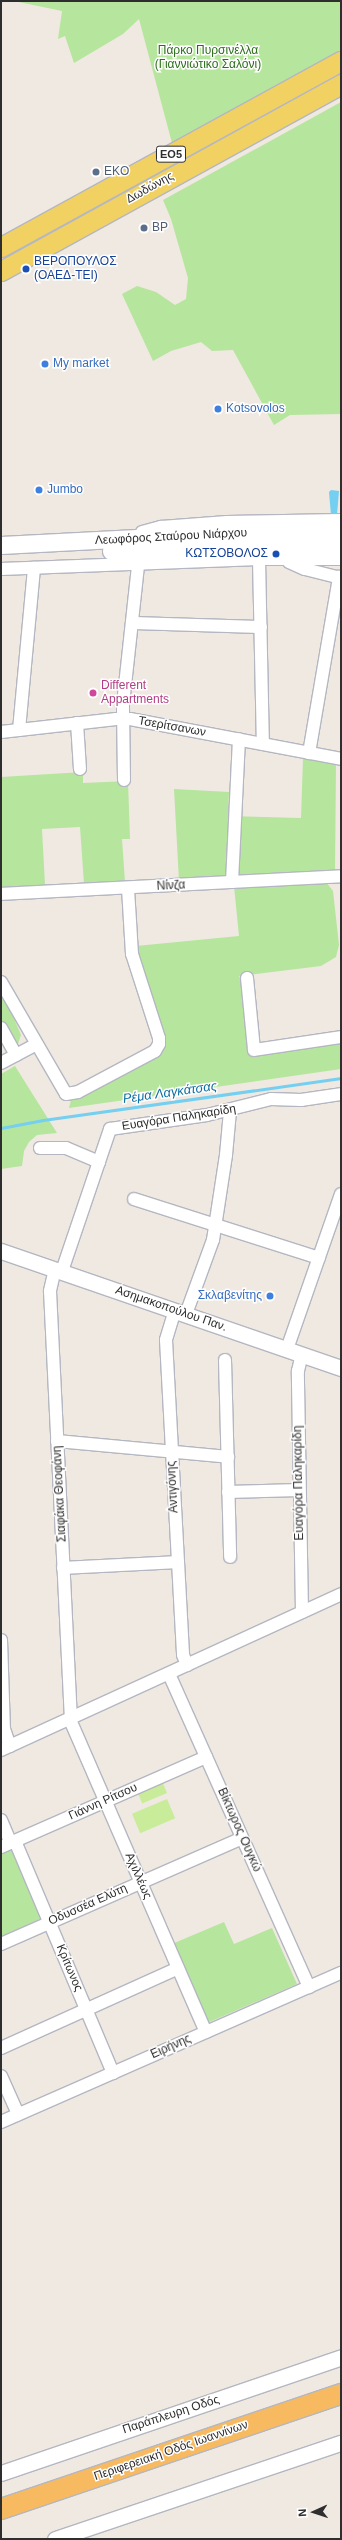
<!DOCTYPE html>
<meta charset="utf-8">
<style>
body{margin:0}
#map{position:relative;width:342px;height:2540px;overflow:hidden;background:#efe9e1;font-family:Arial,sans-serif}
div>[style]{position:absolute}
.green>*{inset:0;background:#b6e59e}
.pitch>*{inset:0;background:#c9ec9a;transform-origin:0 0}
.water>*{inset:0;background:#75cff0}
.stream>*{height:3px;margin:-1.5px;padding:0 1.5px;transform-origin:1.5px;border-radius:1.5px;background:#75cff0}
.roads{filter:drop-shadow(1px 0 #b4b7c1) drop-shadow(-1px 0 #b4b7c1) drop-shadow(0 1px #b4b7c1) drop-shadow(0 -1px #b4b7c1)}
.minor>*{height:12px;margin:-6px;padding:0 6px;transform-origin:6px;border-radius:6px;background:#fff}
.tertiary>*{height:15px;margin:-7.5px;padding:0 7.5px;transform-origin:7.5px;border-radius:7.5px;background:#fff}
.secondary>*{height:17px;margin:-8.5px;padding:0 8.5px;transform-origin:8.5px;border-radius:8.5px;background:#fff}
.primary>*{height:19px;margin:-9.5px;padding:0 9.5px;transform-origin:9.5px;border-radius:9.5px;background:#f2d163}
.trunk>*{height:20px;margin:-10px;padding:0 10px;transform-origin:10px;border-radius:10px;background:#f8ba60}
.dots>*{width:11px;height:11px;translate:-50% -50%;box-sizing:border-box;border:2px solid #fff;border-radius:50%}
span{translate:-50% -50%;white-space:nowrap;text-align:center;line-height:1.15;-webkit-text-stroke:3px #fff;paint-order:stroke}
.shield-label span{padding:1px 3px;background:#fff;border:1px solid;border-radius:3px;-webkit-text-stroke-width:0}
.shield-label{font-size:11px;color:#2e2e2e;font-weight:700}
.park-label{font-size:12px;color:#2c6e1b}
.service-label{font-size:12px;color:#4e5e75}
.left{translate:0 -50%;text-align:left}
.street-label{font-size:12px;color:#2e2e2e}
.transit-label{font-size:12px;color:#164399}
.right{translate:-100% -50%;text-align:right}
.shop-label{font-size:12px;color:#366cbe}
.hotel-label{font-size:12px;color:#b23c85}
.water-label{font-size:13px;color:#0d6fa3;font-style:italic}
.frame{position:absolute;inset:0;border:2px solid #2e2e2e;pointer-events:none}
.north{position:absolute;left:294px;top:2492px;width:40px;height:40px;-webkit-text-stroke:3px #fff;paint-order:stroke;rotate:267deg;font-size:11px;font-weight:700;line-height:16px;text-align:center;color:#2e2e2e}
.north::after{content:'';display:block;margin:auto;width:14px;height:18px;background:#2e2e2e;clip-path:polygon(50% 0,100% 100%,50% 72%,0 100%)}
</style>
<div id="map">
<div class="green">
<div style="clip-path:polygon(14px 1px,341px 1px,341px 50px,172px 143px,139px 19px,123px 34px,74px 63px,65px 36px,58px 39px,62px 11px)"></div>
<div style="clip-path:polygon(341px 102px,341px 414px,290px 415px,274px 425px,233px 350px,212px 351px,201px 342px,171px 351px,153px 361px,122px 294px,137px 286px,156px 292px,175px 305px,186px 299px,188px 278px,171px 219px,163px 200px)"></div>
<div style="clip-path:polygon(303px 758px,336px 764px,335px 873px,179px 881px,174px 789px,229px 792px,228px 816px,301px 818px)"></div>
<div style="clip-path:polygon(83px 772px,83px 783px,128px 781px,130px 839px,122px 839px,125px 882px,84px 884px,80px 827px,42px 829px,45px 885px,1px 887px,1px 777px)"></div>
<div style="clip-path:polygon(326px 882px,333px 891px,339px 945px,336px 957px,321px 966px,239px 976px,243px 983px,251px 1054px,341px 1041px,341px 1069px,69px 1108px,71px 1100px,157px 1055px,136px 946px,239px 936px,234px 886px)"></div>
<div style="clip-path:polygon(1px 988px,21px 1035px,18px 1044px,12px 1042px,1px 1022px)"></div>
<div style="clip-path:polygon(15px 1066px,57px 1133px,37px 1135px,29px 1142px,24px 1151px,22px 1166px,1px 1169px,1px 1074px)"></div>
<div style="clip-path:polygon(14px 1848px,44px 1917px,1px 1937px,1px 1854px)"></div>
<div style="clip-path:polygon(224px 1922px,234px 1944px,272px 1928px,297px 1984px,207px 2023px,172px 1944px)"></div>
</div>
<div class="pitch">
<div style="left:162px;top:1781px;width:13px;height:27px;rotate:67deg"></div>
<div style="left:167px;top:1799px;width:21px;height:38px;rotate:67deg"></div>
</div>
<div class="water">
<div style="clip-path:polygon(331px 490px,339px 491px,337px 515px,331px 515px,329px 492px)"></div>
</div>
<div class="stream">
<div style="left:1px;top:1128px;width:43px;rotate:-10.8deg"></div>
<div style="left:43px;top:1120px;width:301px;rotate:-8deg"></div>
</div>
<div class="roads">
<div class="minor">
<div style="left:142px;top:532px;width:20px;rotate:-15deg"></div>
<div style="left:161px;top:527px;width:66px;rotate:-4.3deg"></div>
<div style="left:227px;top:522px;width:114px;rotate:-1deg"></div>
<div style="left:259px;top:559px;width:185px;rotate:88.8deg"></div>
<div style="left:289px;top:562px;width:17px;rotate:24deg"></div>
<div style="left:305px;top:569px;width:37px;rotate:14deg"></div>
<div style="left:1px;top:569px;width:258px;rotate:-2.2deg"></div>
<div style="left:259px;top:559px;width:82px"></div>
<div style="left:132px;top:623px;width:129px;rotate:1.8deg"></div>
<div style="left:77px;top:723px;width:46px;rotate:86.3deg"></div>
<div style="left:19px;top:730px;width:163px;rotate:-84.7deg"></div>
<div style="left:1px;top:732px;width:116px;rotate:-6.4deg"></div>
<div style="left:116px;top:719px;width:14px"></div>
<div style="left:130px;top:719px;width:215px;rotate:10.7deg"></div>
<div style="left:309px;top:753px;width:179px;rotate:-80.3deg"></div>
<div style="left:124px;top:780px;width:76px;rotate:-90.8deg"></div>
<div style="left:123px;top:704px;width:140px;rotate:-83.8deg"></div>
<div style="left:232px;top:882px;width:143px;rotate:-87.2deg"></div>
<div style="left:1px;top:894px;width:340px;rotate:-3deg"></div>
<div style="left:247px;top:978px;width:72px;rotate:84.4deg"></div>
<div style="left:254px;top:1050px;width:88px;rotate:-8.5deg"></div>
<div style="left:1px;top:982px;width:129px;rotate:59.9deg"></div>
<div style="left:66px;top:1094px;width:12px;rotate:-9deg"></div>
<div style="left:78px;top:1092px;width:87px;rotate:-28deg"></div>
<div style="left:155px;top:1051px;width:8px;rotate:-60deg"></div>
<div style="left:159px;top:1044px;width:6px;rotate:-90deg"></div>
<div style="left:159px;top:1038px;width:88px;rotate:-107.8deg"></div>
<div style="left:132px;top:954px;width:66px;rotate:-93.5deg"></div>
<div style="left:1px;top:1028px;width:31px;rotate:61deg"></div>
<div style="left:1px;top:1063px;width:40px;rotate:-28deg"></div>
<div style="left:40px;top:1148px;width:26px"></div>
<div style="left:66px;top:1148px;width:36px;rotate:23deg"></div>
<div style="left:134px;top:1199px;width:194px;rotate:17.7deg"></div>
<div style="left:55px;top:1269px;width:23px;rotate:103deg"></div>
<div style="left:50px;top:1291px;width:432px;rotate:87.2deg"></div>
<div style="left:71px;top:1722px;width:338px;rotate:66.5deg"></div>
<div style="left:62px;top:1271px;width:150px;rotate:-71.3deg"></div>
<div style="left:110px;top:1129px;width:98px;rotate:-8.2deg"></div>
<div style="left:207px;top:1115px;width:66px;rotate:-14deg"></div>
<div style="left:271px;top:1099px;width:30px;rotate:2deg"></div>
<div style="left:301px;top:1100px;width:40px;rotate:-8.5deg"></div>
<div style="left:175px;top:1310px;width:31px;rotate:107deg"></div>
<div style="left:166px;top:1340px;width:315px;rotate:86.9deg"></div>
<div style="left:183px;top:1655px;width:11px;rotate:68deg"></div>
<div style="left:186px;top:1314px;width:79px;rotate:-70deg"></div>
<div style="left:213px;top:1240px;width:86px;rotate:-81.3deg"></div>
<div style="left:226px;top:1155px;width:44px;rotate:-84.8deg"></div>
<div style="left:287px;top:1349px;width:164px;rotate:-70.8deg"></div>
<div style="left:225px;top:1360px;width:197px;rotate:88.5deg"></div>
<div style="left:57px;top:1441px;width:172px;rotate:5.3deg"></div>
<div style="left:228px;top:1492px;width:71px;rotate:-1.6deg"></div>
<div style="left:63px;top:1568px;width:115px;rotate:-3deg"></div>
<div style="left:302px;top:1612px;width:241px;rotate:-91deg"></div>
<div style="left:298px;top:1371px;width:17px;rotate:-77deg"></div>
<div style="left:1px;top:1640px;width:89px;rotate:88.1deg"></div>
<div style="left:4px;top:1729px;width:18px;rotate:71deg"></div>
<div style="left:169px;top:1674px;width:343px;rotate:65.9deg"></div>
<div style="left:1px;top:1750px;width:374px;rotate:-24.6deg"></div>
<div style="left:1px;top:1820px;width:25px;rotate:67deg"></div>
<div style="left:15px;top:1841px;width:252px;rotate:67.1deg"></div>
<div style="left:1px;top:1847px;width:224px;rotate:-23.7deg"></div>
<div style="left:1px;top:1944px;width:263px;rotate:-23.7deg"></div>
<div style="left:1px;top:2048px;width:194px;rotate:-24.3deg"></div>
<div style="left:1px;top:2076px;width:42px;rotate:65.9deg"></div>
<div style="left:1px;top:2122px;width:371px;rotate:-23.7deg"></div>
</div>
<div class="tertiary">
<div style="left:1px;top:1251px;width:360px;rotate:19deg"></div>
<div style="left:1px;top:2473px;width:359px;rotate:-18.8deg"></div>
<div style="left:55px;top:2539px;width:302px;rotate:-18.6deg"></div>
</div>
<div class="secondary">
<div style="left:1px;top:545px;width:227px;rotate:-3deg"></div>
<div style="left:228px;top:533px;width:113px;rotate:-0.5deg"></div>
<div style="left:111px;top:551px;width:147px;rotate:-2.7deg"></div>
<div style="left:258px;top:544px;width:83px;rotate:0.7deg"></div>
</div>
<div class="primary">
<div style="left:1px;top:247px;width:388px;rotate:-28.7deg"></div>
<div style="left:1px;top:271px;width:388px;rotate:-28.8deg"></div>
</div>
<div class="trunk">
<div style="left:1px;top:2509px;width:359px;rotate:-18.7deg"></div>
</div>
</div>
<div class="dots">
<div style="left:96px;top:172px;background:#5c6f8a"></div>
<div style="left:144px;top:228px;background:#5c6f8a"></div>
<div style="left:26px;top:269px;background:#1a4fb4"></div>
<div style="left:45px;top:364px;background:#3f7fe0"></div>
<div style="left:218px;top:409px;background:#3f7fe0"></div>
<div style="left:39px;top:490px;background:#3f7fe0"></div>
<div style="left:276px;top:554px;background:#1a4fb4"></div>
<div style="left:93px;top:693px;background:#d1479c"></div>
<div style="left:270px;top:1296px;background:#3f7fe0"></div>
</div>
<div class="shield-label">
<span style="left:171px;top:154px">ΕΟ5</span>
</div>
<div class="park-label">
<span style="left:208px;top:58px">Πάρκο Πυρσινέλλα<br>(Γιαννιώτικο Σαλόνι)</span>
</div>
<div class="service-label">
<span class="left" style="left:104px;top:172px">EKO</span>
<span class="left" style="left:152px;top:228px">BP</span>
</div>
<div class="street-label">
<span style="left:150px;top:188px;rotate:-29deg">Δωδώνης</span>
<span style="left:171px;top:537px;rotate:-3deg">Λεωφόρος Σταύρου Νιάρχου</span>
<span style="left:172px;top:727px;rotate:10deg">Τσερίτσανων</span>
<span style="left:171px;top:886px;rotate:-3deg">Νίνζα</span>
<span style="left:179px;top:1118px;rotate:-9deg">Ευαγόρα Παληκαρίδη</span>
<span style="left:171px;top:1309px;rotate:19deg">Ασημακοπούλου Παν.</span>
<span style="left:299px;top:1483px;rotate:-91deg">Ευαγόρα Παληκαρίδη</span>
<span style="left:173px;top:1487px;rotate:-93deg">Αντιγόνης</span>
<span style="left:60px;top:1494px;rotate:-93deg">Σιαφάκα Θεοφάνη</span>
<span style="left:103px;top:1802px;rotate:-24deg">Γιάννη Ρίτσου</span>
<span style="left:239px;top:1830px;rotate:66deg">Βίκτωρος Ουγκώ</span>
<span style="left:138px;top:1876px;rotate:66deg">Αχιλλέως</span>
<span style="left:88px;top:1905px;rotate:-24deg">Οδυσσέα Ελύτη</span>
<span style="left:69px;top:1968px;rotate:67deg">Κρίτωνος</span>
<span style="left:171px;top:2047px;rotate:-24deg">Ειρήνης</span>
<span style="left:171px;top:2415px;rotate:-18deg">Παράπλευρη Οδός</span>
<span style="left:171px;top:2451px;rotate:-19deg">Περιφερειακή Οδός Ιωαννίνων</span>
</div>
<div class="transit-label">
<span class="left" style="left:34px;top:269px">ΒΕΡΟΠΟΥΛΟΣ<br>(ΟΑΕΔ-ΤΕΙ)</span>
<span class="right" style="left:268px;top:554px">ΚΩΤΣΟΒΟΛΟΣ</span>
</div>
<div class="shop-label">
<span class="left" style="left:53px;top:364px">My market</span>
<span class="left" style="left:226px;top:409px">Kotsovolos</span>
<span class="left" style="left:47px;top:490px">Jumbo</span>
<span class="right" style="left:262px;top:1296px">Σκλαβενίτης</span>
</div>
<div class="hotel-label">
<span class="left" style="left:101px;top:693px">Different<br>Appartments</span>
</div>
<div class="water-label">
<span style="left:170px;top:1093px;rotate:-8deg">Ρέμα Λαγκάτσας</span>
</div>
<div class="frame"></div>
<div class="north">N</div>
</div>
